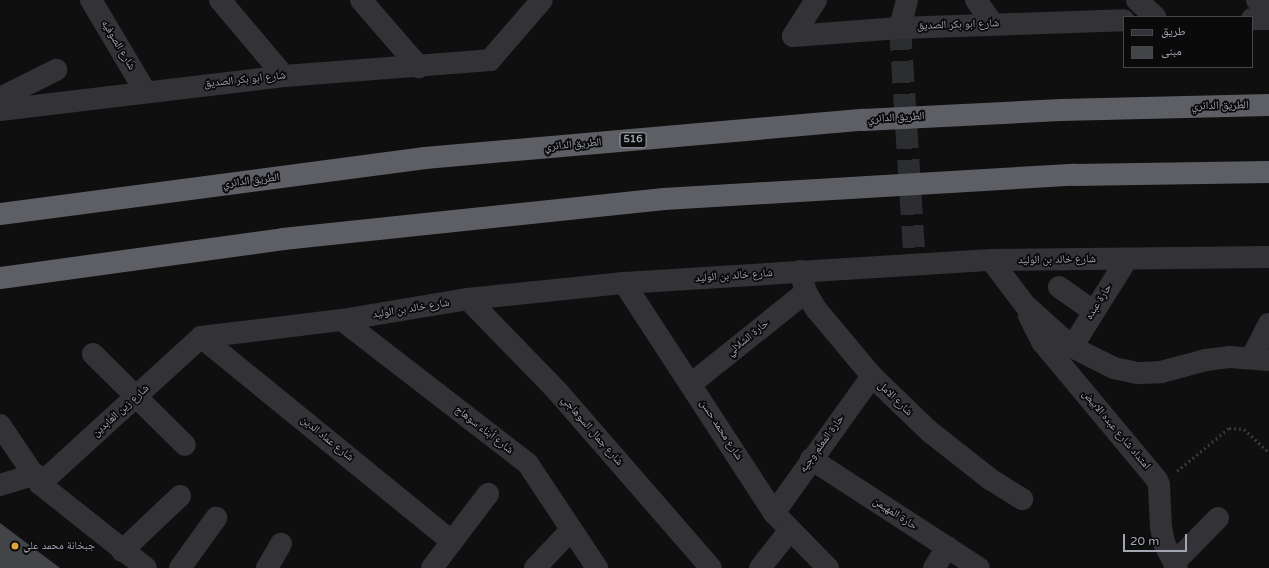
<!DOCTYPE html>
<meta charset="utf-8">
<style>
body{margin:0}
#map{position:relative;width:1269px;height:568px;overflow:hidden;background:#0f0f10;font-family:"Varela Round","Noto Naskh Arabic",sans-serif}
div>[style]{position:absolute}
.building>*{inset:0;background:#434448}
.street-tunnel>*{height:22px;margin-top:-11px;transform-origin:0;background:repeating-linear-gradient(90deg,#2c2d30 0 22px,transparent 0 33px)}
.path>*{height:2.5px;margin-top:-1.25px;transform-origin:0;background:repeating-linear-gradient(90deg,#37383c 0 2px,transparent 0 5px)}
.street>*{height:22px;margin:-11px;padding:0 11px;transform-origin:11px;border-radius:11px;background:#333337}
.highway>*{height:22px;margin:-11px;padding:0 11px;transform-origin:11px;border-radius:11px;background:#5d5f65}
.dots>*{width:11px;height:11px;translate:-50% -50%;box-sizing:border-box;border:2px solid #0a0a0b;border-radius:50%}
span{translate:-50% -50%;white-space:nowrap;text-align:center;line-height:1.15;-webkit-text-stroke:3.5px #0a0a0b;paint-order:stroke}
.shield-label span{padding:1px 3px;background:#0a0a0b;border:1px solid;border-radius:3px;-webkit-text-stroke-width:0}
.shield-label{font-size:10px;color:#a2a6b0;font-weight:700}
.street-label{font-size:11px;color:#a2a6b0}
.poi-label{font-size:11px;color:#a2a6b0}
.left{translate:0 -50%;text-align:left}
.legend{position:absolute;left:1123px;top:16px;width:130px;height:52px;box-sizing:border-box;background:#0a0a0b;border:1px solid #47484d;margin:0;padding:5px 7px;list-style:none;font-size:12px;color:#a2a6b0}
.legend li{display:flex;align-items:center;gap:8px;height:20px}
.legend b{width:20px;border:1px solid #47484d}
.scale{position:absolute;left:1123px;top:534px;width:64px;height:18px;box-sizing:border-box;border:2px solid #a2a6b0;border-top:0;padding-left:5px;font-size:12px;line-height:14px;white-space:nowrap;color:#a2a6b0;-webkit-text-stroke:3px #0a0a0b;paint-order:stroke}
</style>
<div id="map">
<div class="building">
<div style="clip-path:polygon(0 523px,60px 568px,0 568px)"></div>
</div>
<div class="street-tunnel">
<div style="left:900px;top:28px;width:236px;rotate:86.4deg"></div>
</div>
<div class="path">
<div style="left:1177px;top:471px;width:67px;rotate:-39.6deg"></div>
<div style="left:1229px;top:428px;width:15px;rotate:4deg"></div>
<div style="left:1244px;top:429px;width:34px;rotate:43deg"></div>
</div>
<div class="street">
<div style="left:91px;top:0;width:106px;rotate:59.3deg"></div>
<div style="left:220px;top:0;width:99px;rotate:49.9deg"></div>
<div style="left:361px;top:0;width:89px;rotate:49.1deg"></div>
<div style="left:976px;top:0;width:28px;rotate:55deg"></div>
<div style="left:1137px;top:0;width:25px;rotate:43deg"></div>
<div style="left:1257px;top:0;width:13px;rotate:27deg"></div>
<div style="left:1252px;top:19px;width:17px"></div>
<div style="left:900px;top:28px;width:29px;rotate:-76deg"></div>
<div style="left:793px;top:36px;width:107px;rotate:-4.3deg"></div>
<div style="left:900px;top:28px;width:224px;rotate:-2deg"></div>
<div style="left:793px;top:36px;width:43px;rotate:-57.4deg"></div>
<div style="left:0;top:98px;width:63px;rotate:-26.6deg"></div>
<div style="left:0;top:110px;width:286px;rotate:-6.8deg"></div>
<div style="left:284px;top:76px;width:207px;rotate:-4.4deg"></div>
<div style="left:490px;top:60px;width:79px;rotate:-49.1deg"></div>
<div style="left:991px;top:260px;width:56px;rotate:52.9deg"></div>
<div style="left:1025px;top:305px;width:63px;rotate:41.8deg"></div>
<div style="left:1072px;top:347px;width:47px;rotate:26.6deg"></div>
<div style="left:1114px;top:368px;width:25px;rotate:12deg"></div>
<div style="left:1138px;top:373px;width:23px;rotate:-2deg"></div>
<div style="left:1161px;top:372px;width:47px;rotate:-14.9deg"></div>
<div style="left:1206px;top:360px;width:23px;rotate:-7deg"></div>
<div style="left:1229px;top:357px;width:40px;rotate:4.3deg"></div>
<div style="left:800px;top:271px;width:22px;rotate:74deg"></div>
<div style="left:806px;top:292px;width:20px;rotate:60deg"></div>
<div style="left:816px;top:309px;width:87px;rotate:50.1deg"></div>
<div style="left:872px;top:376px;width:79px;rotate:44deg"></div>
<div style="left:929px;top:431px;width:78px;rotate:38.2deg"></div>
<div style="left:990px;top:479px;width:38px;rotate:32deg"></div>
<div style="left:624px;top:283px;width:275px;rotate:56.9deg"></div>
<div style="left:774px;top:513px;width:77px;rotate:45.5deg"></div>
<div style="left:1059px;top:287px;width:42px;rotate:35.2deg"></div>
<div style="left:468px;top:299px;width:129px;rotate:45.9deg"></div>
<div style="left:558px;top:392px;width:233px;rotate:49deg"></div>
<div style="left:1029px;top:316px;width:30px;rotate:63deg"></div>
<div style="left:1043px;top:343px;width:178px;rotate:50.2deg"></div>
<div style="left:1157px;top:480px;width:5px;rotate:68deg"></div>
<div style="left:1159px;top:485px;width:42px;rotate:87.3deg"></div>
<div style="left:1161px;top:527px;width:16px;rotate:79deg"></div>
<div style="left:1164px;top:543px;width:28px;rotate:63deg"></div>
<div style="left:342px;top:320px;width:235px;rotate:37.7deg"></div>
<div style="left:528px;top:464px;width:125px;rotate:56.4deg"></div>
<div style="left:201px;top:337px;width:142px;rotate:-6.9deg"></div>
<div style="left:342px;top:320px;width:128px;rotate:-9.5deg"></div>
<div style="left:468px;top:299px;width:157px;rotate:-5.9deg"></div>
<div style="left:624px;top:283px;width:368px;rotate:-3.6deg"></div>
<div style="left:991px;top:260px;width:278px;rotate:-0.6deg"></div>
<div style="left:201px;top:337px;width:324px;rotate:39.2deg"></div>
<div style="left:1072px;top:347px;width:104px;rotate:-58deg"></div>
<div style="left:93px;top:354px;width:129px;rotate:44.7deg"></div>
<div style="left:1252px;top:357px;width:37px;rotate:-63deg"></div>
<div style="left:691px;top:384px;width:147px;rotate:-38.7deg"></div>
<div style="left:0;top:425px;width:71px;rotate:55.9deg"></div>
<div style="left:40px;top:484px;width:135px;rotate:38.4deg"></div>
<div style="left:811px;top:459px;width:200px;rotate:33deg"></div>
<div style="left:40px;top:484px;width:218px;rotate:-42.4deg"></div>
<div style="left:0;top:485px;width:37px;rotate:-17deg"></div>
<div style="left:774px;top:513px;width:168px;rotate:-54.4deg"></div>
<div style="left:122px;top:551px;width:80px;rotate:-43.5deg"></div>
<div style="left:1174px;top:563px;width:63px;rotate:-45.6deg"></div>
<div style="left:180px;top:568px;width:62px;rotate:-54.2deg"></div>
<div style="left:267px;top:568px;width:28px;rotate:-60deg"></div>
<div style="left:432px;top:568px;width:93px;rotate:-52.9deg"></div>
<div style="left:535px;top:568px;width:51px;rotate:-46.6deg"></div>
<div style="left:760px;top:568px;width:48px;rotate:-51.7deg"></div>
<div style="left:934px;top:568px;width:25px;rotate:-58deg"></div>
</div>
<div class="highway">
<div style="left:0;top:214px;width:429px;rotate:-7.5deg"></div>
<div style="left:425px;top:158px;width:440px;rotate:-5deg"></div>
<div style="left:863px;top:120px;width:198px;rotate:-2.9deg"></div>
<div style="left:1061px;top:110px;width:208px;rotate:-1.4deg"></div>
<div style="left:0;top:278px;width:286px;rotate:-7.8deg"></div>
<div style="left:283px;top:239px;width:383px;rotate:-6deg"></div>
<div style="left:664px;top:199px;width:411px;rotate:-3.4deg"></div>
<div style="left:1074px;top:175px;width:195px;rotate:-0.9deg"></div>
</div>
<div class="dots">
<div style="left:15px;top:546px;background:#dba53c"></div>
</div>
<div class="shield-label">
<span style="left:633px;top:140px">516</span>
</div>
<div class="street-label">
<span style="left:958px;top:25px;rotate:-2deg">شارع ابو بكر الصديق</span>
<span style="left:118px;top:45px;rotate:59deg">شارع الصوفيه</span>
<span style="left:245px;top:80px;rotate:-6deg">شارع ابو بكر الصديق</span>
<span style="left:1220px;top:106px;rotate:-1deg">الطريق الدائري</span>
<span style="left:896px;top:118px;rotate:-3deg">الطريق الدائري</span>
<span style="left:573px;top:145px;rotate:-5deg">الطريق الدائري</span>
<span style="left:251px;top:181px;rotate:-7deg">الطريق الدائري</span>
<span style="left:1057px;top:260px;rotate:-1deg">شارع خالد بن الوليد</span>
<span style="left:734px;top:276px;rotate:-4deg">شارع خالد بن الوليد</span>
<span style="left:1099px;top:302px;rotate:-58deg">حارة عبده</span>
<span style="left:411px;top:309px;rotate:-9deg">شارع خالد بن الوليد</span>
<span style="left:748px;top:338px;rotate:-39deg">حارة الشلالي</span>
<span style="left:895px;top:399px;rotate:44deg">شارع الامل</span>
<span style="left:121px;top:411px;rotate:-42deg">شارع زين العابدين</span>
<span style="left:484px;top:430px;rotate:38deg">شارع أبناء سوهاج</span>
<span style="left:721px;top:430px;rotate:57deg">شارع محمد حسن</span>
<span style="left:1116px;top:430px;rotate:50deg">امتداد شارع عبده الابيض</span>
<span style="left:592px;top:431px;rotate:49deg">شارع جمال السوهاجي</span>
<span style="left:327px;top:439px;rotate:39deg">شارع عماد الدين</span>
<span style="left:822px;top:444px;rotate:-54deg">حارة المعلم وجيه</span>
<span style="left:895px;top:514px;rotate:33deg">حارة المهيمن</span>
</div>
<div class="poi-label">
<span class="left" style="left:23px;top:546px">جبخانة محمد علي</span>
</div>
<ul class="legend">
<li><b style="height:5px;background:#333337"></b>طريق</li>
<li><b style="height:11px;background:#434448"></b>مبنى</li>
</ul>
<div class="scale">20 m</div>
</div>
